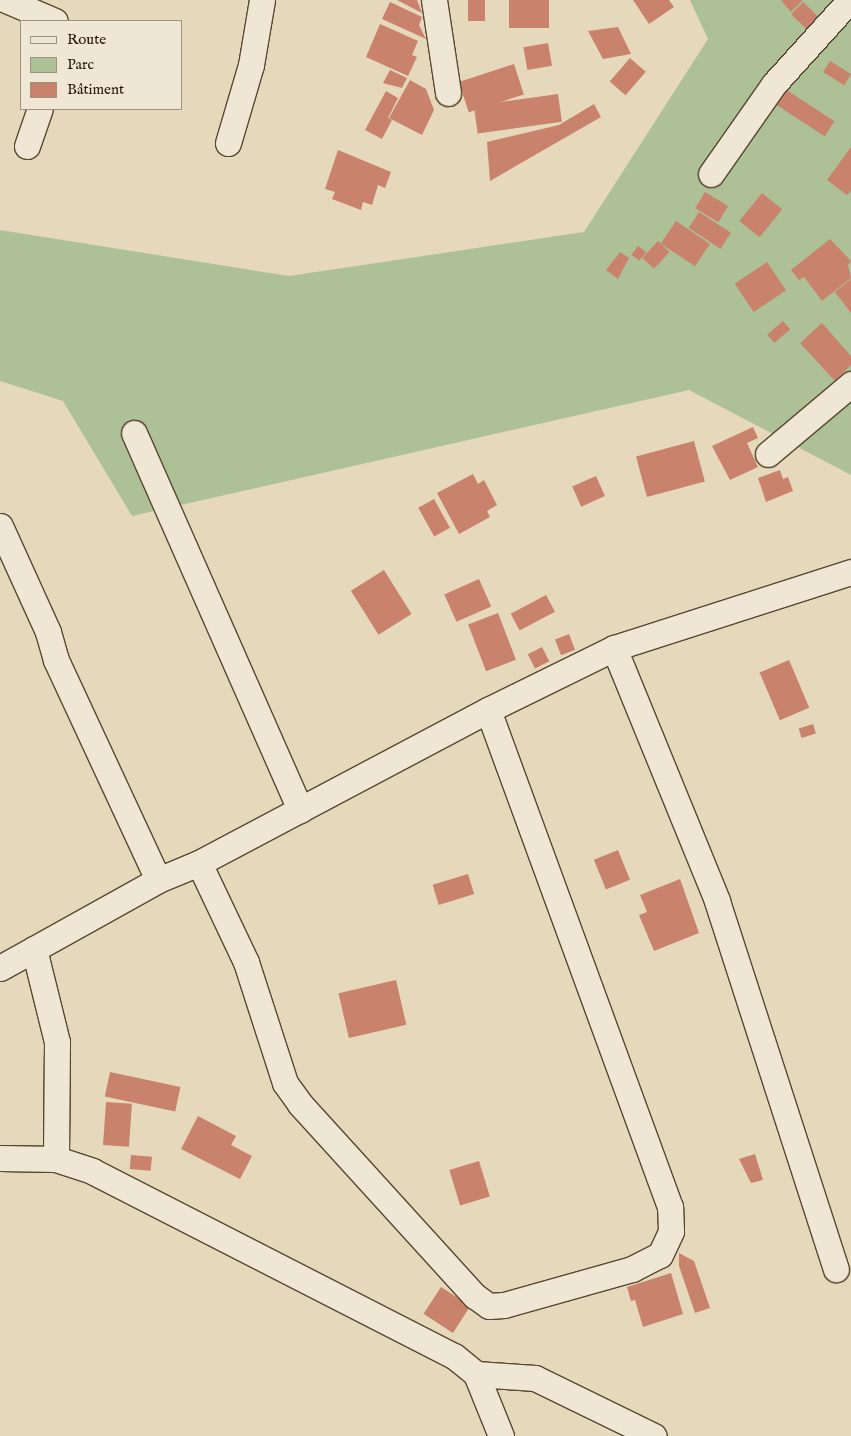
<!DOCTYPE html>
<meta charset="utf-8">
<style>
body{margin:0}
#map{position:relative;width:851px;height:1436px;overflow:hidden;background:#e6d9bb;font-family:"IM FELL English",serif}
div>[style]{position:absolute}
.green>*{inset:0;background:#aec095}
.building>*{inset:0;background:#c9826b;transform-origin:0 0}
.roads{filter:drop-shadow(1px 0 #574831) drop-shadow(-1px 0 #574831) drop-shadow(0 1px #574831) drop-shadow(0 -1px #574831)}
.minor>*{height:25px;margin:-12.5px;padding:0 12.5px;transform-origin:12.5px;border-radius:12.5px;background:#efe6d3}
span{translate:-50% -50%;white-space:nowrap;text-align:center;line-height:1.15;-webkit-text-stroke:4.5px #efe6d3;paint-order:stroke}
.legend{position:absolute;left:20px;top:20px;width:162px;height:90px;box-sizing:border-box;background:#efe6d3;border:1px solid #9f9380;margin:0;padding:6px 9px;list-style:none;font-size:15px;color:#271703}
.legend li{display:flex;align-items:center;gap:10px;height:25px}
.legend b{width:25px;border:1px solid #9f9380}
</style>
<div id="map">
<div class="green">
<div style="clip-path:polygon(690px 0,851px 0,851px 475px,689px 390px,132px 516px,63px 401px,0 381px,0 230px,289px 276px,584px 232px,708px 39px)"></div>
</div>
<div class="building">
<div style="clip-path:polygon(397px 0,417px 0,422px 13px)"></div>
<div style="left:468px;top:0;width:17px;height:21px"></div>
<div style="left:509px;top:0;width:40px;height:28px"></div>
<div style="clip-path:polygon(633px 0,669px 0,674px 7px,649px 24px)"></div>
<div style="clip-path:polygon(781px 0,803px 0,791px 12px)"></div>
<div style="clip-path:polygon(390px 2px,422px 17px,419px 25px,426px 39px,382px 19px)"></div>
<div style="left:803px;top:2px;width:33px;height:17px;rotate:44deg"></div>
<div style="clip-path:polygon(380px 24px,418px 41px,412px 55px,417px 57px,408px 76px,366px 57px)"></div>
<div style="clip-path:polygon(618px 27px,631px 54px,603px 59px,588px 31px)"></div>
<div style="left:548px;top:43px;width:23px;height:25px;rotate:80deg"></div>
<div style="left:630px;top:58px;width:21px;height:31px;rotate:41deg"></div>
<div style="left:830px;top:61px;width:25px;height:13px;rotate:32deg"></div>
<div style="left:514px;top:64px;width:32px;height:58px;rotate:72deg"></div>
<div style="clip-path:polygon(390px 70px,407px 78px,402px 88px,383px 83px)"></div>
<div style="clip-path:polygon(410px 80px,426px 89px,434px 110px,422px 135px,389px 118px)"></div>
<div style="left:785px;top:89px;width:59px;height:18px;rotate:33deg"></div>
<div style="clip-path:polygon(386px 91px,398px 98px,388px 118px,392px 120px,382px 139px,365px 130px)"></div>
<div style="left:558px;top:94px;width:28px;height:85px;rotate:82deg"></div>
<div style="clip-path:polygon(594px 104px,601px 117px,490px 181px,487px 142px,559px 125px)"></div>
<div style="clip-path:polygon(851px 147px,851px 191px,847px 195px,827px 180px)"></div>
<div style="clip-path:polygon(338px 150px,391px 172px,385px 188px,378px 185px,372px 205px,363px 202px,361px 210px,332px 199px,335px 192px,325px 189px)"></div>
<div style="left:705px;top:192px;width:27px;height:19px;rotate:31deg"></div>
<div style="left:762px;top:193px;width:26px;height:36px;rotate:39deg"></div>
<div style="left:699px;top:212px;width:38px;height:19px;rotate:33deg"></div>
<div style="left:676px;top:221px;width:41px;height:27px;rotate:34deg"></div>
<div style="clip-path:polygon(830px 239px,851px 261px,848px 265px,851px 278px,822px 301px,804px 277px,799px 280px,791px 270px)"></div>
<div style="left:658px;top:241px;width:16px;height:23px;rotate:43deg"></div>
<div style="left:638px;top:246px;width:10px;height:11px;rotate:37deg"></div>
<div style="clip-path:polygon(620px 252px,629px 258px,618px 279px,606px 270px)"></div>
<div style="left:767px;top:262px;width:34px;height:39px;rotate:56deg"></div>
<div style="clip-path:polygon(851px 279px,851px 313px,835px 292px)"></div>
<div style="left:783px;top:321px;width:11px;height:21px;rotate:49deg"></div>
<div style="clip-path:polygon(822px 323px,851px 356px,851px 365px,835px 381px,800px 343px)"></div>
<div style="clip-path:polygon(753px 427px,758px 438px,747px 443px,758px 467px,730px 480px,712px 446px)"></div>
<div style="left:694px;top:441px;width:42px;height:60px;rotate:75deg"></div>
<div style="clip-path:polygon(780px 470px,783px 479px,788px 477px,793px 491px,766px 502px,758px 478px)"></div>
<div style="clip-path:polygon(473px 474px,478px 484px,484px 480px,497px 505px,487px 511px,490px 517px,459px 534px,437px 493px)"></div>
<div style="left:596px;top:476px;width:22px;height:26px;rotate:66deg"></div>
<div style="left:434px;top:499px;width:33px;height:18px;rotate:61deg"></div>
<div style="left:384px;top:570px;width:52px;height:39px;rotate:58deg"></div>
<div style="left:479px;top:579px;width:30px;height:38px;rotate:66deg"></div>
<div style="left:546px;top:595px;width:19px;height:40px;rotate:62deg"></div>
<div style="left:498px;top:613px;width:50px;height:32px;rotate:69deg"></div>
<div style="left:569px;top:634px;width:17px;height:15px;rotate:69deg"></div>
<div style="left:542px;top:647px;width:16px;height:16px;rotate:63deg"></div>
<div style="left:789px;top:660px;width:52px;height:32px;rotate:67deg"></div>
<div style="left:813px;top:724px;width:10px;height:15px;rotate:73deg"></div>
<div style="left:618px;top:850px;width:32px;height:26px;rotate:68deg"></div>
<div style="left:468px;top:874px;width:21px;height:37px;rotate:73deg"></div>
<div style="clip-path:polygon(680px 879px,699px 933px,654px 951px,639px 915px,647px 912px,640px 895px)"></div>
<div style="left:396px;top:980px;width:46px;height:59px;rotate:77deg"></div>
<div style="left:110px;top:1072px;width:72px;height:25px;rotate:12deg"></div>
<div style="left:106px;top:1102px;width:26px;height:43px;rotate:4deg"></div>
<div style="clip-path:polygon(198px 1116px,236px 1136px,231px 1145px,252px 1156px,240px 1179px,181px 1149px)"></div>
<div style="clip-path:polygon(755px 1154px,763px 1180px,751px 1183px,739px 1159px)"></div>
<div style="left:131px;top:1155px;width:21px;height:14px;rotate:5deg"></div>
<div style="left:479px;top:1161px;width:37px;height:31px;rotate:73deg"></div>
<div style="clip-path:polygon(679px 1253px,694px 1261px,710px 1308px,695px 1313px,679px 1266px)"></div>
<div style="clip-path:polygon(671px 1273px,683px 1314px,643px 1327px,635px 1300px,631px 1301px,627px 1287px)"></div>
<div style="left:441px;top:1287px;width:35px;height:32px;rotate:33deg"></div>
</div>
<div class="roads">
<div class="minor">
<div style="left:6px;top:0;width:53px;rotate:23.2deg"></div>
<div style="left:434px;top:0;width:94px;rotate:81.4deg"></div>
<div style="left:228px;top:143px;width:81px;rotate:-73.6deg"></div>
<div style="left:251px;top:65px;width:66px;rotate:-80.4deg"></div>
<div style="left:27px;top:146px;width:39px;rotate:-71deg"></div>
<div style="left:711px;top:174px;width:110px;rotate:-55deg"></div>
<div style="left:774px;top:84px;width:113px;rotate:-47.9deg"></div>
<div style="left:134px;top:433px;width:412px;rotate:66.2deg"></div>
<div style="left:768px;top:454px;width:109px;rotate:-40.1deg"></div>
<div style="left:0;top:526px;width:116px;rotate:65.6deg"></div>
<div style="left:48px;top:632px;width:29px;rotate:74deg"></div>
<div style="left:56px;top:660px;width:242px;rotate:65.1deg"></div>
<div style="left:614px;top:648px;width:273px;rotate:67.8deg"></div>
<div style="left:717px;top:901px;width:387px;rotate:72.1deg"></div>
<div style="left:199px;top:863px;width:110px;rotate:64.6deg"></div>
<div style="left:246px;top:962px;width:127px;rotate:72.1deg"></div>
<div style="left:285px;top:1083px;width:26px;rotate:54deg"></div>
<div style="left:300px;top:1104px;width:260px;rotate:47.7deg"></div>
<div style="left:475px;top:1296px;width:17px;rotate:36deg"></div>
<div style="left:489px;top:1306px;width:15px;rotate:-4deg"></div>
<div style="left:504px;top:1305px;width:133px;rotate:-15.7deg"></div>
<div style="left:632px;top:1269px;width:31px;rotate:-27deg"></div>
<div style="left:660px;top:1255px;width:26px;rotate:-65deg"></div>
<div style="left:671px;top:1231px;width:24px;rotate:-92deg"></div>
<div style="left:670px;top:1207px;width:529px;rotate:-110.11deg"></div>
<div style="left:34px;top:949px;width:96px;rotate:76.1deg"></div>
<div style="left:57px;top:1042px;width:117px;rotate:90.5deg"></div>
<div style="left:0;top:968px;width:181px;rotate:-29.1deg"></div>
<div style="left:158px;top:880px;width:44px;rotate:-22.5deg"></div>
<div style="left:199px;top:863px;width:327px;rotate:-27.9deg"></div>
<div style="left:488px;top:710px;width:140px;rotate:-26.2deg"></div>
<div style="left:614px;top:648px;width:249px;rotate:-17.8deg"></div>
<div style="left:0;top:1158px;width:56px;rotate:1deg"></div>
<div style="left:56px;top:1159px;width:38px;rotate:18deg"></div>
<div style="left:92px;top:1171px;width:407px;rotate:27.1deg"></div>
<div style="left:454px;top:1356px;width:28px;rotate:39deg"></div>
<div style="left:476px;top:1374px;width:67px;rotate:68deg"></div>
<div style="left:476px;top:1374px;width:59px;rotate:3.9deg"></div>
<div style="left:535px;top:1378px;width:132px;rotate:26deg"></div>
</div>
</div>
<ul class="legend">
<li><b style="height:6px;background:#efe6d3"></b>Route</li>
<li><b style="height:14px;background:#aec095"></b>Parc</li>
<li><b style="height:14px;background:#c9826b"></b>Bâtiment</li>
</ul>
</div>
